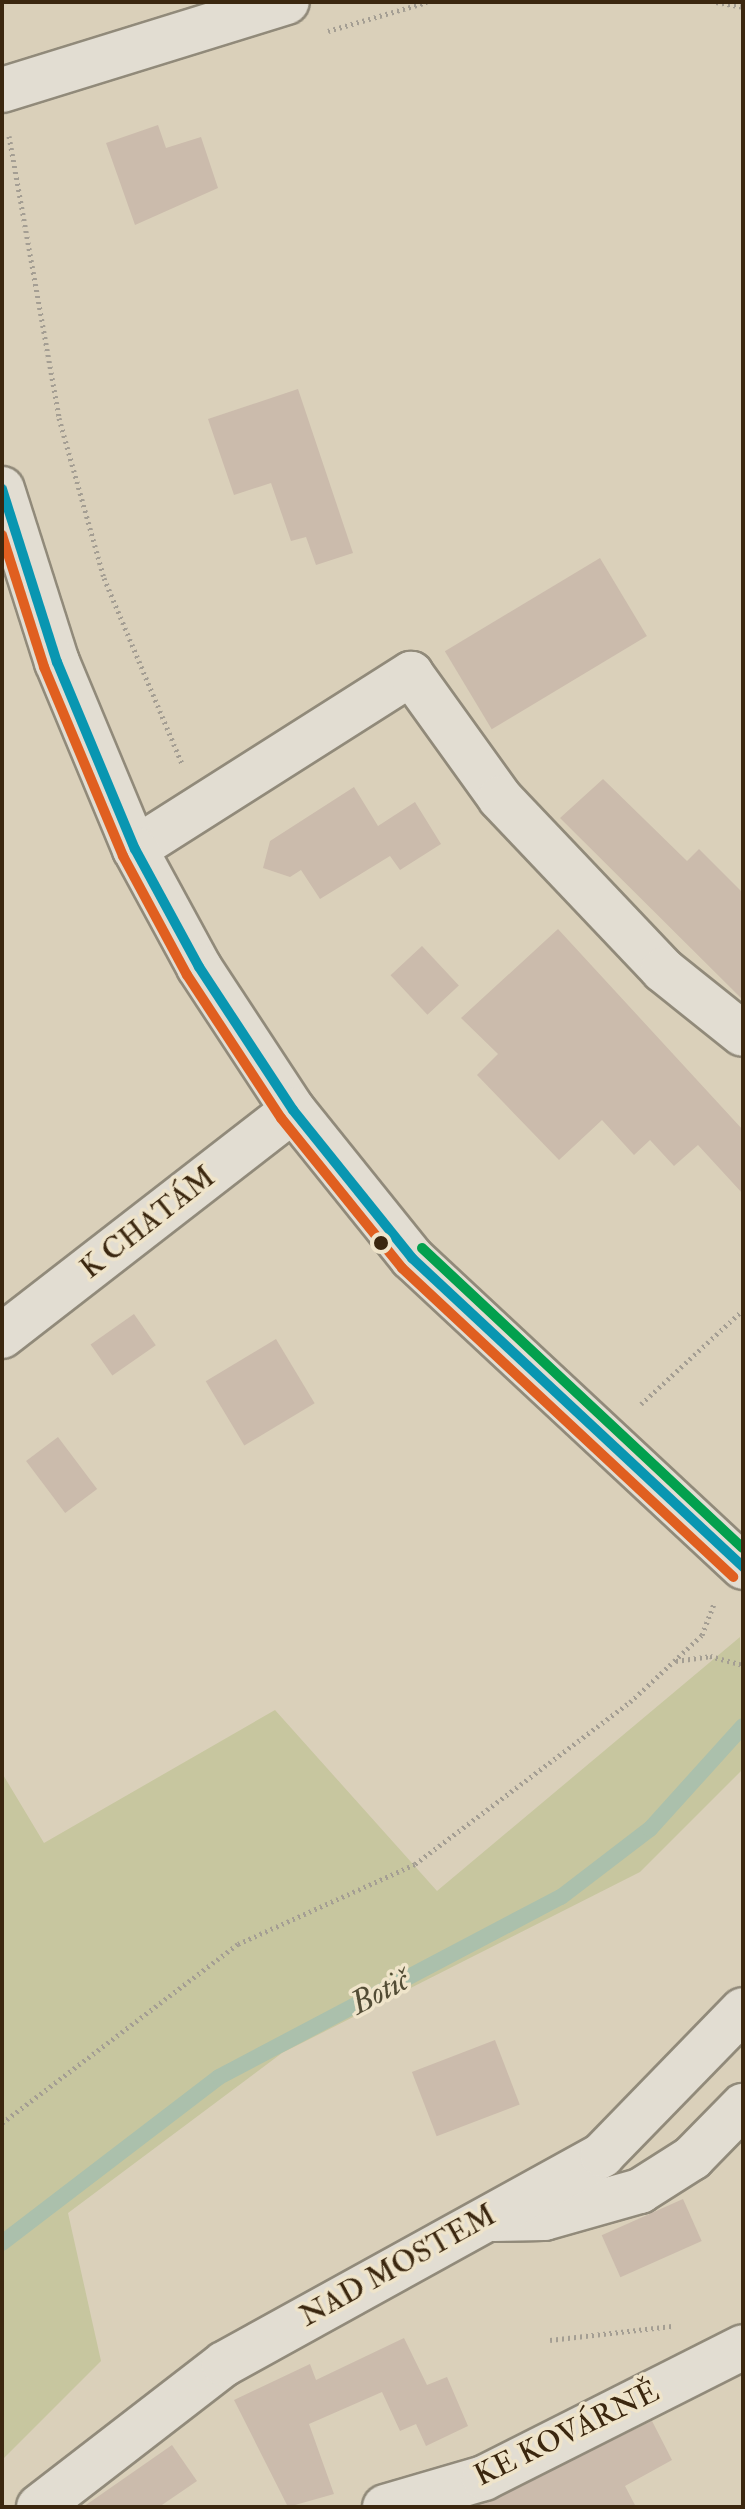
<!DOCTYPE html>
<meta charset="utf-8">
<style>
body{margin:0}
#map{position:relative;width:745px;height:2509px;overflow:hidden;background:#dad0ba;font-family:"IM FELL Double Pica",serif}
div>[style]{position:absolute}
.green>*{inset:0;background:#c7c69f}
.stream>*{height:16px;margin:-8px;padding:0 8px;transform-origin:8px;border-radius:8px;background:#abc0ac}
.building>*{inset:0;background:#cbbbac;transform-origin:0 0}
.path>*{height:5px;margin-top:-2.5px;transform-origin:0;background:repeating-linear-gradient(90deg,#a49e93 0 2px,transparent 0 6px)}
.roads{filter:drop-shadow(2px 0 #918a7a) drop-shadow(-2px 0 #918a7a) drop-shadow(0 2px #918a7a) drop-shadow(0 -2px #918a7a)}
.minor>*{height:44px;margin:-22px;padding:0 22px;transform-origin:22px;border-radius:22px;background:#e2ddd2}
.tertiary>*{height:44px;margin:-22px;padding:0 22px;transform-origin:22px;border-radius:22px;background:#e2ddd2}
.bus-1>*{height:10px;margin:-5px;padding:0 5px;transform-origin:5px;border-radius:5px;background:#0996b1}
.bus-2>*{height:10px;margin:-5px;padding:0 5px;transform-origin:5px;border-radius:5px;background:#e05f20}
.bus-3>*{height:10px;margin:-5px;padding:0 5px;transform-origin:5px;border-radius:5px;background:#03a04e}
.dots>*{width:22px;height:22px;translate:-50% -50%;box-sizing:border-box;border:4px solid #efe4ca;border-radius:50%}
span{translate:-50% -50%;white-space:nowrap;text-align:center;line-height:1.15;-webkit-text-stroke:7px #efe4ca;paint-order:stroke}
.street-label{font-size:30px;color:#3b270f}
.water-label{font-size:32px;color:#524c35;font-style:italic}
.frame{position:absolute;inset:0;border:4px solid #3b270f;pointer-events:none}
</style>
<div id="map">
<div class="green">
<div style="clip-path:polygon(740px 1637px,743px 1769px,640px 1872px,282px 2053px,68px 2213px,101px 2361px,2px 2460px,2px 1773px,44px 1843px,275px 1710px,437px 1891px)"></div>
</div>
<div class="stream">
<div style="left:2px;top:2243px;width:273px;rotate:-37.4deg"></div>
<div style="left:219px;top:2077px;width:386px;rotate:-27.8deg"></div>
<div style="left:561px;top:1897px;width:112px;rotate:-37.4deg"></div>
<div style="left:650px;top:1829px;width:139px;rotate:-47.9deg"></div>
</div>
<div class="building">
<div style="clip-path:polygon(158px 125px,166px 148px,201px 137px,218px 188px,135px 225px,106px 143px)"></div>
<div style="clip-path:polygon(298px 389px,353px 553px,316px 565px,306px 537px,291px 541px,271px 483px,234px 495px,208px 419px)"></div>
<div style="left:600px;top:558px;width:91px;height:181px;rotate:59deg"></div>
<div style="clip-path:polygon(603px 779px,687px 861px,699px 849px,743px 893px,743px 1000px,560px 818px)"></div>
<div style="clip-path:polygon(354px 787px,378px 826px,415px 802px,441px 844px,400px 870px,390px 856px,320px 899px,301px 870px,290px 877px,263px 868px,270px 841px)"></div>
<div style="clip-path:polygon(558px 929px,743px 1130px,743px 1194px,698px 1145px,674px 1166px,650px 1140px,634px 1155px,602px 1120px,559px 1160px,477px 1075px,498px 1054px,461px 1018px)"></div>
<div style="left:422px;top:946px;width:54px;height:43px;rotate:47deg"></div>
<div style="left:134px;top:1314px;width:38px;height:53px;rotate:55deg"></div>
<div style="left:276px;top:1339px;width:75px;height:82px;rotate:59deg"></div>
<div style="left:58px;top:1437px;width:65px;height:40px;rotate:53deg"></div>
<div style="left:495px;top:2040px;width:69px;height:89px;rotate:69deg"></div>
<div style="left:683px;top:2199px;width:46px;height:89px;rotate:66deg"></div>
<div style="clip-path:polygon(404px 2338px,427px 2385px,447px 2377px,468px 2426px,426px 2446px,416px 2424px,400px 2431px,382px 2392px,309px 2424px,334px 2494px,288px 2507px,234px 2400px,310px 2364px,316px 2380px)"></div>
<div style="clip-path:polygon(652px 2421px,672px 2460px,625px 2486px,636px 2507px,474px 2507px)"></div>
<div style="clip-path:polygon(172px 2445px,197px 2481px,159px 2507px,83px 2507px)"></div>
</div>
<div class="path">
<div style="left:716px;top:2px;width:27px;rotate:10deg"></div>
<div style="left:328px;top:31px;width:103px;rotate:-16.3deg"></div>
<div style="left:9px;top:136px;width:286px;rotate:79.9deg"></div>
<div style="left:59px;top:418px;width:166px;rotate:74.3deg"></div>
<div style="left:104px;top:578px;width:202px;rotate:67.2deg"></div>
<div style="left:641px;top:1404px;width:139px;rotate:-42.7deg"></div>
<div style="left:676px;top:1661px;width:34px;rotate:-8deg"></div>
<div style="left:710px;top:1656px;width:34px;rotate:15deg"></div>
<div style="left:2px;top:2123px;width:296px;rotate:-37.2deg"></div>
<div style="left:238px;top:1944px;width:194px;rotate:-24.3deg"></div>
<div style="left:415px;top:1864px;width:269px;rotate:-37deg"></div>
<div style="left:630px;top:1702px;width:98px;rotate:-42.9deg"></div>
<div style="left:702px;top:1635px;width:34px;rotate:-69deg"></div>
<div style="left:550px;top:2340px;width:123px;rotate:-6.5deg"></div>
</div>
<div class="roads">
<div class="minor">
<div style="left:2px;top:90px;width:298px;rotate:-17.2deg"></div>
<div style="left:135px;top:849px;width:327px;rotate:-32.4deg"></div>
<div style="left:411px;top:674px;width:153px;rotate:54.3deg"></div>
<div style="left:500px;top:798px;width:237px;rotate:46.5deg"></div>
<div style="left:663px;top:970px;width:102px;rotate:38.7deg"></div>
<div style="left:2px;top:1336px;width:368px;rotate:-37.8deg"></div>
<div style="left:494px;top:2219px;width:50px;rotate:-1.1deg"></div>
<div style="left:544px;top:2218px;width:100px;rotate:-15.7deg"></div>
<div style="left:640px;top:2191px;width:62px;rotate:-32.4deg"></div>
<div style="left:692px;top:2158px;width:73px;rotate:-45.6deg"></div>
<div style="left:39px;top:2507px;width:234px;rotate:-37.7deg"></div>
<div style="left:224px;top:2364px;width:432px;rotate:-28.9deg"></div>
<div style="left:602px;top:2155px;width:202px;rotate:-45.8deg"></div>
<div style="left:385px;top:2507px;width:103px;rotate:-16.3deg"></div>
<div style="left:484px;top:2478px;width:290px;rotate:-26.8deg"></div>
</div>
<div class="tertiary">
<div style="left:2px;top:489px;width:182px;rotate:72.4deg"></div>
<div style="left:57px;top:662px;width:203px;rotate:67.4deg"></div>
<div style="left:135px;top:849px;width:134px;rotate:61.5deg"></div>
<div style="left:199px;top:967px;width:171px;rotate:56.7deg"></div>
<div style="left:293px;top:1110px;width:190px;rotate:51.2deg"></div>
<div style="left:412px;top:1258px;width:453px;rotate:43deg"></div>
</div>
</div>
<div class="bus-1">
<div style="left:2px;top:489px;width:182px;rotate:72.4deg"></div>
<div style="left:57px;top:662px;width:203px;rotate:67.4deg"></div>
<div style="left:135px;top:849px;width:134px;rotate:61.5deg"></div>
<div style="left:199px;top:967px;width:171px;rotate:56.7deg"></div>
<div style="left:293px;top:1110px;width:190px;rotate:51.2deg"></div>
<div style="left:412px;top:1258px;width:453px;rotate:43deg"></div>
</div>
<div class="bus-2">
<div style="left:2px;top:535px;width:139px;rotate:72.3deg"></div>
<div style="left:44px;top:667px;width:205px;rotate:67.3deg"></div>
<div style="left:123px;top:856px;width:135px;rotate:61.7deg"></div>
<div style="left:187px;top:975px;width:171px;rotate:56.7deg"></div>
<div style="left:281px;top:1118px;width:193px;rotate:51.1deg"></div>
<div style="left:402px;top:1268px;width:453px;rotate:43deg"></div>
</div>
<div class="bus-3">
<div style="left:422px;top:1248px;width:439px;rotate:43.1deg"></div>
</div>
<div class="dots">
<div style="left:381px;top:1243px;background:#3b270f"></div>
</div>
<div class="street-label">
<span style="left:148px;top:1223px;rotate:-38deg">K CHATÁM</span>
<span style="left:398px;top:2266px;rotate:-29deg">NAD MOSTEM</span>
<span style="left:567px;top:2434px;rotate:-26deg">KE KOVÁRNĚ</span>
</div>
<div class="water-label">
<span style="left:380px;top:1992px;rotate:-28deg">Botič</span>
</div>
<div class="frame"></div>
</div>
